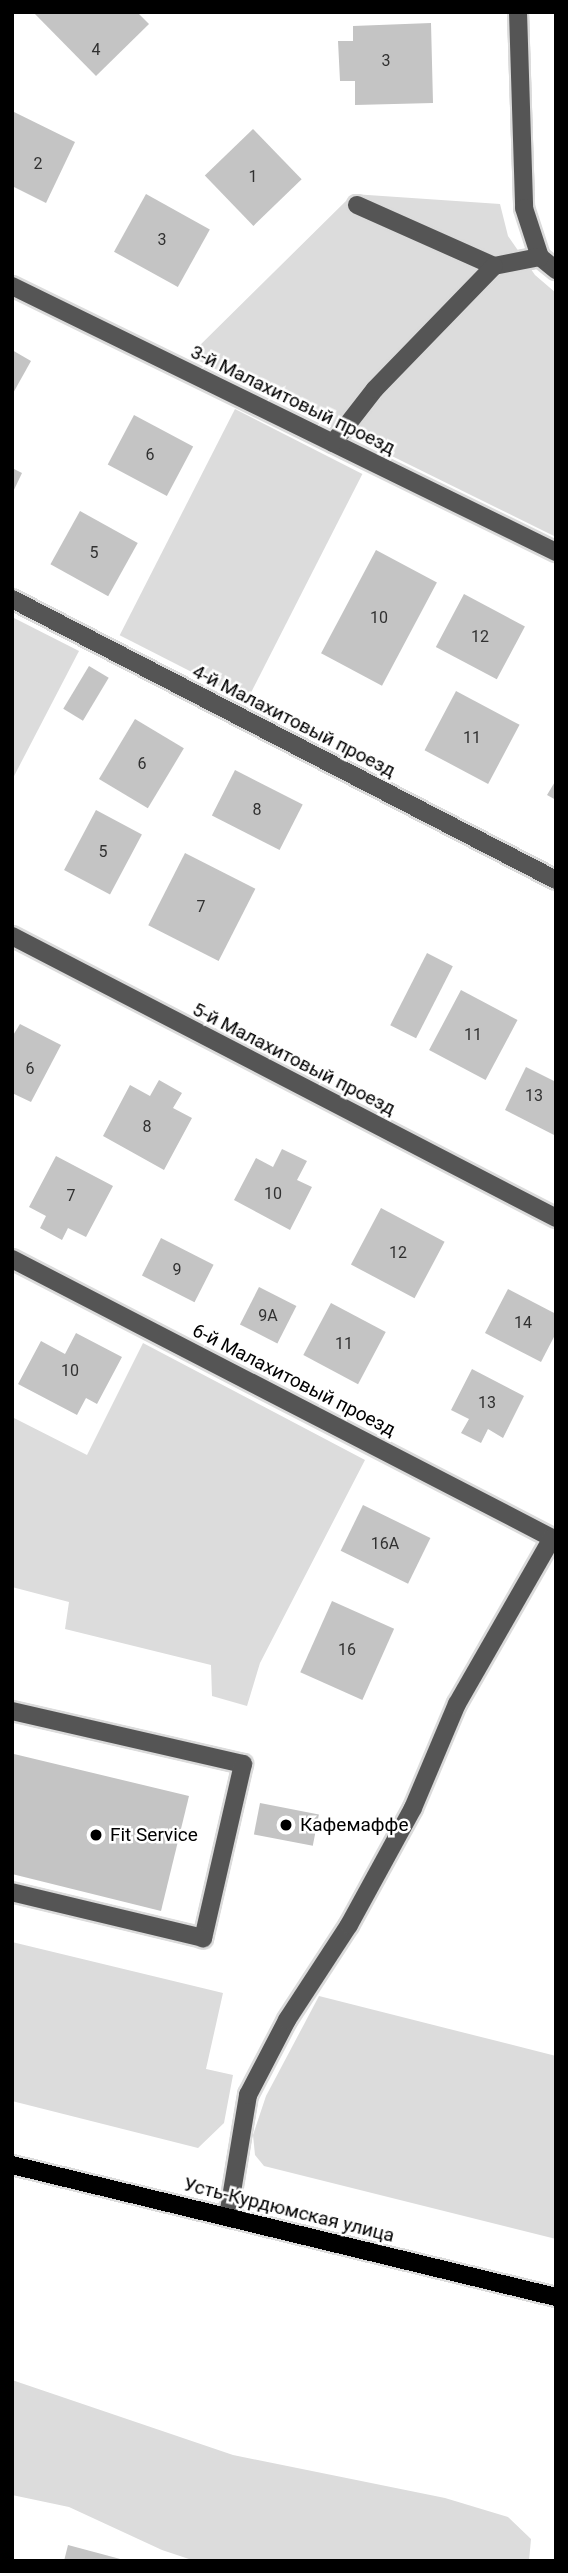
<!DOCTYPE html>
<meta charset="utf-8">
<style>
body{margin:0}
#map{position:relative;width:568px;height:2573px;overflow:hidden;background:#fff;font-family:Roboto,sans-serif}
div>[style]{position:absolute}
.green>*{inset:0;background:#dcdcdc;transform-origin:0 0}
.building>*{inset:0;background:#c4c4c4;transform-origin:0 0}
.roads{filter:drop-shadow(2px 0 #dbdbdb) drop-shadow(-2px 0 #dbdbdb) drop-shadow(0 2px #dbdbdb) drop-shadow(0 -2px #dbdbdb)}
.minor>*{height:18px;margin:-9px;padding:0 9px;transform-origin:9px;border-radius:9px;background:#555}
.major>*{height:18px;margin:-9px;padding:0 9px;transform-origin:9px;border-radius:9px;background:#000}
.dots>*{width:19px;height:19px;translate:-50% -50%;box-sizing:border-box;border:4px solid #fff;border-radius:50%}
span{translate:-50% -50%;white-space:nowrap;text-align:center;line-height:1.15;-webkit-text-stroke:5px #fff;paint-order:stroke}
.number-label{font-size:16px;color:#313131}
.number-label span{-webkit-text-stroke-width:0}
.street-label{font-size:19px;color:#000}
.poi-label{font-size:19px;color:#000}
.left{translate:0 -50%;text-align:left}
.frame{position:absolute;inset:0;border:14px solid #000;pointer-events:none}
</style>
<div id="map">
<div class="green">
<div style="clip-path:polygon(353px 194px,500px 204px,508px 236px,535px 275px,556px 293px,556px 537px,189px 356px)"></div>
<div style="left:235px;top:409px;width:143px;height:254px;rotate:27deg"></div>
<div style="clip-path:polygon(12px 617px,79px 651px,12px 780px)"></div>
<div style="clip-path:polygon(143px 1343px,365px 1460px,260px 1663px,247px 1706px,212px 1696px,211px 1665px,65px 1629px,69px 1602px,12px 1587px,12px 1417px,87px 1455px)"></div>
<div style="clip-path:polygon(12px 1942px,223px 1993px,206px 2069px,233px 2075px,224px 2123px,198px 2148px,12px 2101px)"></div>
<div style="clip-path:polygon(319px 1996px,556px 2056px,556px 2239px,264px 2166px,255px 2155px,253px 2135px,266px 2096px)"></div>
<div style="clip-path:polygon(12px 2380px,233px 2455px,445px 2498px,508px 2517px,531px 2539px,529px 2561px,195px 2561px,162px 2550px,69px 2507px,12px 2495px)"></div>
</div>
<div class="building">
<div style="clip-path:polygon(33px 12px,137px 12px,149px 24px,96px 76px)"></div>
<div style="clip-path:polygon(431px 23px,433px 103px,355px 105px,355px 81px,340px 81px,338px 41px,353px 41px,353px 26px)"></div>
<div style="clip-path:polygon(12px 111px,75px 142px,46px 203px,12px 186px)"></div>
<div style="left:253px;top:129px;width:70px;height:67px;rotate:46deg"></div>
<div style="left:146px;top:194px;width:73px;height:66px;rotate:29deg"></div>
<div style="clip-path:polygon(12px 350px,31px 361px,12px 395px)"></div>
<div style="left:134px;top:415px;width:67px;height:56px;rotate:28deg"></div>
<div style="clip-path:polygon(12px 468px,22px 473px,12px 494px)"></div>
<div style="left:80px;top:511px;width:66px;height:61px;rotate:29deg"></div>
<div style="left:376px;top:550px;width:69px;height:117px;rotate:28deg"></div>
<div style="left:464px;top:594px;width:69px;height:60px;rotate:28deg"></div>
<div style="left:89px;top:666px;width:23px;height:50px;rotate:31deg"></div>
<div style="left:456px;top:691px;width:72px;height:67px;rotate:28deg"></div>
<div style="left:135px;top:719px;width:57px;height:70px;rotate:31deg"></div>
<div style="left:235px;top:770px;width:76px;height:51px;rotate:27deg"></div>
<div style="clip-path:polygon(556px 780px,556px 800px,547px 795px)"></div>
<div style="left:96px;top:810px;width:52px;height:68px;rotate:28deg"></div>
<div style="left:185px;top:853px;width:79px;height:81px;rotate:27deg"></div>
<div style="left:427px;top:953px;width:29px;height:81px;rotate:27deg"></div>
<div style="left:461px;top:990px;width:64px;height:68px;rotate:28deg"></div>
<div style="clip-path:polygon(20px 1024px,61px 1045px,31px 1102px,12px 1093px,12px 1037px)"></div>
<div style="clip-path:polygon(526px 1067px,556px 1082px,556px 1136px,505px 1110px)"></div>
<div style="clip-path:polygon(159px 1080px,182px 1093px,173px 1108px,192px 1118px,164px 1170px,103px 1136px,130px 1085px,150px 1096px)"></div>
<div style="clip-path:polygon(282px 1149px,307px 1161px,297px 1180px,312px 1187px,290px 1230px,234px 1200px,256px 1158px,273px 1167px)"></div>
<div style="clip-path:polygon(56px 1156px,113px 1186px,86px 1237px,68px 1228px,62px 1240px,40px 1228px,46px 1216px,29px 1207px)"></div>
<div style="left:381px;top:1208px;width:72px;height:64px;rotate:28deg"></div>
<div style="left:161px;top:1238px;width:59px;height:42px;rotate:27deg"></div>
<div style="left:259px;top:1287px;width:42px;height:42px;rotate:27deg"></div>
<div style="clip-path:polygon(508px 1289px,556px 1314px,556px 1333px,541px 1362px,485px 1333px)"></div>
<div style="left:331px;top:1303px;width:62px;height:59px;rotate:28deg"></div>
<div style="clip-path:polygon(76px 1333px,122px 1357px,97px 1404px,86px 1398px,77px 1415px,18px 1384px,41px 1341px,65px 1354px)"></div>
<div style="clip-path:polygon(472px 1369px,524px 1396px,503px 1438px,488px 1429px,481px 1443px,461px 1433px,469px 1419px,451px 1410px)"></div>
<div style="left:363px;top:1505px;width:75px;height:51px;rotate:26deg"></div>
<div style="left:332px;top:1601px;width:68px;height:78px;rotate:24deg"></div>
<div style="clip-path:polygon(14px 1754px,189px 1796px,161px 1911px,12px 1874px)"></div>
<div style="left:260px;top:1803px;width:60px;height:32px;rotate:11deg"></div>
<div style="clip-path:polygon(68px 2545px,124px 2560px,124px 2561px,64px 2561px)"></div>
</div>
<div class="roads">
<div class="minor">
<div style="left:518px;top:12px;width:196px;rotate:88.2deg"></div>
<div style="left:524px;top:208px;width:52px;rotate:71.9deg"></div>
<div style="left:540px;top:257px;width:21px;rotate:39deg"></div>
<div style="left:357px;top:205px;width:150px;rotate:24deg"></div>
<div style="left:494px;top:266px;width:47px;rotate:-11.1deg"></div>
<div style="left:12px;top:286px;width:606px;rotate:26.06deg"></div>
<div style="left:333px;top:443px;width:68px;rotate:-52.1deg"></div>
<div style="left:375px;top:389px;width:171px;rotate:-45.9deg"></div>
<div style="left:12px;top:599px;width:612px;rotate:27.32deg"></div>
<div style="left:12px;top:936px;width:613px;rotate:27.4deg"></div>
<div style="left:12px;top:1259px;width:612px;rotate:27.32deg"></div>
<div style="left:12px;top:1711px;width:237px;rotate:12.9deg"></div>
<div style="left:243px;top:1764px;width:179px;rotate:102.9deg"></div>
<div style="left:203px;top:1938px;width:196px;rotate:-166.5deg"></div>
<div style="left:228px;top:2216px;width:123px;rotate:-80.6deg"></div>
<div style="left:248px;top:2095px;width:85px;rotate:-62.5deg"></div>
<div style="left:287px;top:2020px;width:113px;rotate:-56.9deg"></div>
<div style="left:349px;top:1925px;width:133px;rotate:-61.3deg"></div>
<div style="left:413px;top:1808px;width:113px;rotate:-67.1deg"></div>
<div style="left:457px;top:1704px;width:191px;rotate:-60.2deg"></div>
</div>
<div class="major">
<div style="left:12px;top:2165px;width:560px;rotate:13.64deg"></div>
</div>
</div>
<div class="dots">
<div style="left:286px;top:1825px;background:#000"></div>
<div style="left:96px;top:1835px;background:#000"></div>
</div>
<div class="number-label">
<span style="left:96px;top:50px">4</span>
<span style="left:386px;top:61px">3</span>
<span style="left:38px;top:164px">2</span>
<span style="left:253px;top:177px">1</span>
<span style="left:162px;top:240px">3</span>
<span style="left:150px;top:455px">6</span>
<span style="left:94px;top:553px">5</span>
<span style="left:379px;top:618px">10</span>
<span style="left:480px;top:637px">12</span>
<span style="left:472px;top:738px">11</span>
<span style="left:142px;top:764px">6</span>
<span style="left:257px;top:810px">8</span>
<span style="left:103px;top:852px">5</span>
<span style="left:201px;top:907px">7</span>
<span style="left:473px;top:1035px">11</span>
<span style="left:30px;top:1069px">6</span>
<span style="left:534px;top:1096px">13</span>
<span style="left:147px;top:1127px">8</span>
<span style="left:273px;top:1194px">10</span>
<span style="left:71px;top:1196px">7</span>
<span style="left:398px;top:1253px">12</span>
<span style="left:177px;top:1270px">9</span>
<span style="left:268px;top:1316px">9А</span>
<span style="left:523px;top:1323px">14</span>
<span style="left:344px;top:1344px">11</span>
<span style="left:70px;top:1371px">10</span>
<span style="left:487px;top:1403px">13</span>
<span style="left:385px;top:1544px">16А</span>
<span style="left:347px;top:1650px">16</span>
</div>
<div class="street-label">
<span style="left:293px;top:400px;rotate:26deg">3-й Малахитовый проезд</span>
<span style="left:294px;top:721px;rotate:27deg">4-й Малахитовый проезд</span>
<span style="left:294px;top:1059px;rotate:27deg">5-й Малахитовый проезд</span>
<span style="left:294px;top:1380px;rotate:27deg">6-й Малахитовый проезд</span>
<span style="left:289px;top:2210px;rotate:14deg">Усть-Курдюмская улица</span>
</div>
<div class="poi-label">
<span class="left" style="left:300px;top:1825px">Кафемаффе</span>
<span class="left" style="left:110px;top:1835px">Fit Service</span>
</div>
<div class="frame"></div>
</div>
